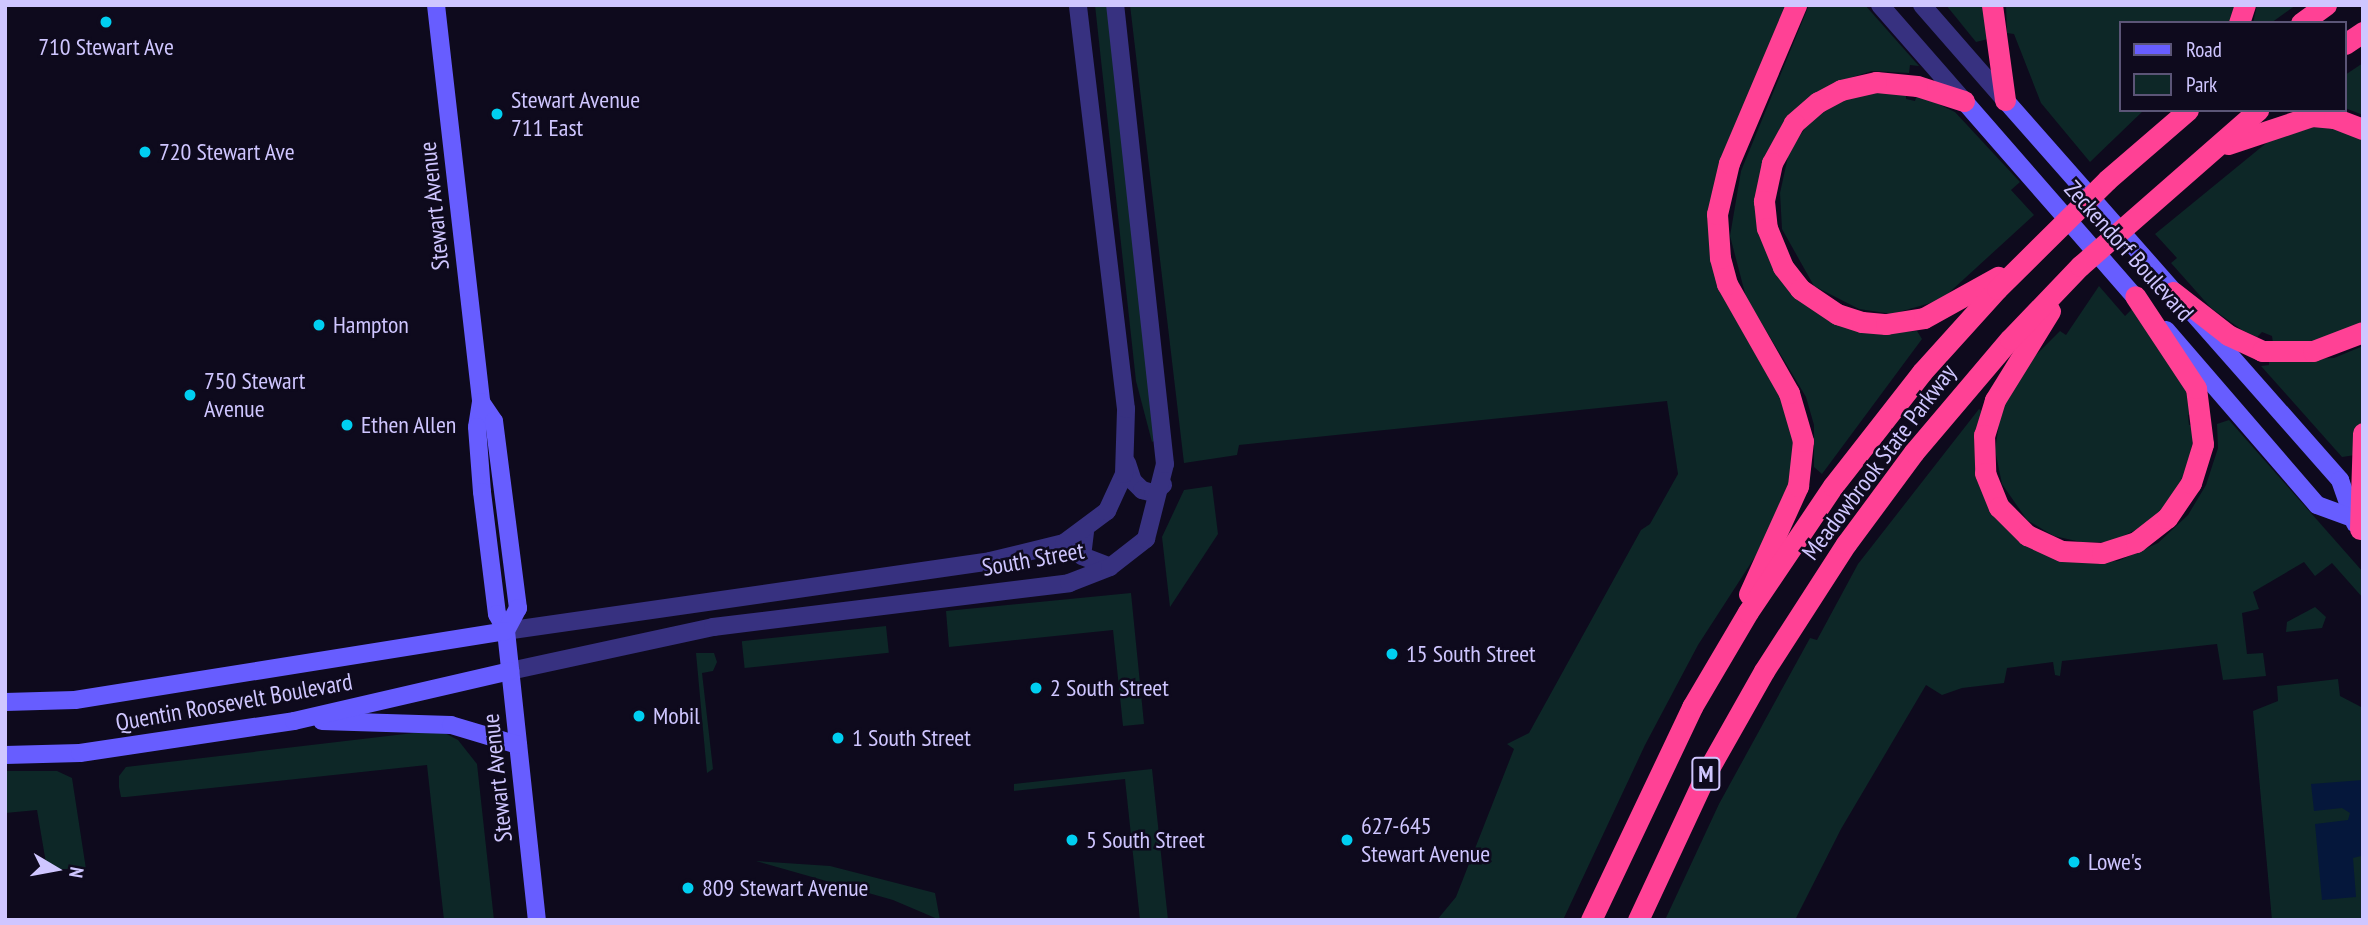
<!DOCTYPE html>
<style>
body{margin:0}
#map{position:relative;width:2368px;height:925px;overflow:hidden;background:#0e0a1d;font-family:"PT Sans Narrow",sans-serif}
div>[style]{position:absolute}
.green>*{inset:0;background:#0d2727;transform-origin:0 0}
.water>*{inset:0;background:#05173b}
.street>*{height:18px;margin:-9px;padding:0 9px;transform-origin:9px;border-radius:9px;background:#373180}
.secondary>*{height:18px;margin:-9px;padding:0 9px;transform-origin:9px;border-radius:9px;background:#675dff}
.highway>*{height:21px;margin:-10.5px;padding:0 10.5px;transform-origin:10.5px;border-radius:10.5px;background:#ff4195}
.dots>*{width:19px;height:19px;translate:-50% -50%;box-sizing:border-box;border:4px solid #0e0a1d;border-radius:50%}
span{translate:-50% -50%;white-space:nowrap;text-align:center;line-height:1.15;-webkit-text-stroke:5px #0e0a1d;paint-order:stroke}
.shield-label span{padding:2px 5px;background:#0e0a1d;border:2px solid;border-radius:5px;-webkit-text-stroke-width:0}
.shield-label{font-size:23px;color:#cfc6ff;font-weight:700}
.poi-label{font-size:24px;color:#cfc6ff}
.left{translate:0 -50%;text-align:left}
.street-label{font-size:24px;color:#cfc6ff}
.frame{position:absolute;inset:0;border:7px solid #cfc6ff;pointer-events:none}
.legend{position:absolute;left:2119px;top:21px;width:228px;height:91px;box-sizing:border-box;background:#0e0a1d;border:2px solid #5b5577;margin:0;padding:9px 12px;list-style:none;font-size:21px;color:#cfc6ff}
.legend li{display:flex;align-items:center;gap:14px;height:35px}
.legend b{width:35px;border:2px solid #5b5577}
.north{position:absolute;left:21px;top:834px;width:70px;height:70px;-webkit-text-stroke:5px #0e0a1d;paint-order:stroke;rotate:100deg;font-size:19px;font-weight:700;line-height:28px;text-align:center;color:#cfc6ff}
.north::after{content:'';display:block;margin:auto;width:24px;height:32px;background:#cfc6ff;clip-path:polygon(50% 0,100% 100%,50% 72%,0 100%)}
</style>
<div id="map">
<div class="green">
<div style="clip-path:polygon(1095px 5px,1114px 5px,1156px 440px,1152px 442px,1136px 381px)"></div>
<div style="clip-path:polygon(1130px 5px,1788px 5px,1710px 224px,1793px 420px,1796px 472px,1773px 529px,1698px 645px,1645px 745px,1563px 920px,1437px 920px,1456px 897px,1514px 749px,1507px 744px,1529px 733px,1641px 530px,1650px 524px,1678px 474px,1667px 401px,1239px 445px,1237px 455px,1184px 463px)"></div>
<div style="clip-path:polygon(1809px 5px,1865px 5px,1919px 66px,1910px 65px,1909px 73px,1872px 71px,1843px 80px,1766px 163px,1779px 269px,1883px 333px,1917px 331px,1922px 339px,1822px 474px,1814px 467px,1814px 425px,1806px 397px,1746px 297px,1730px 236px,1741px 171px)"></div>
<div style="clip-path:polygon(1946px 5px,1984px 5px,1988px 39px,1976px 42px)"></div>
<div style="clip-path:polygon(2006px 5px,2236px 5px,2233px 23px,2121px 23px,2121px 110px,2144px 110px,2090px 162px,2041px 103px,2014px 34px,2007px 33px)"></div>
<div style="clip-path:polygon(2257px 5px,2296px 5px,2271px 23px,2253px 23px)"></div>
<div style="clip-path:polygon(2363px 63px,2363px 115px,2345px 108px,2345px 75px)"></div>
<div style="clip-path:polygon(1876px 91px,1906px 91px,1906px 99px,1915px 101px,1917px 94px,1955px 112px,2020px 182px,2011px 190px,2034px 215px,1941px 300px,1892px 314px,1859px 309px,1814px 286px,1782px 229px,1780px 193px,1789px 152px,1809px 122px,1839px 102px)"></div>
<div style="clip-path:polygon(2304px 126px,2339px 128px,2363px 138px,2363px 322px,2314px 341px,2273px 343px,2272px 336px,2262px 332px,2257px 337px,2242px 330px,2211px 308px,2171px 263px,2177px 258px,2155px 234px,2270px 140px)"></div>
<div style="clip-path:polygon(2099px 286px,2125px 316px,2132px 309px,2181px 368px,2193px 414px,2188px 415px,2189px 425px,2196px 424px,2186px 478px,2167px 507px,2142px 527px,2110px 542px,2081px 542px,2054px 536px,2027px 520px,2002px 484px,1995px 450px,2001px 411px,2027px 364px,2060px 331px,2066px 335px)"></div>
<div style="clip-path:polygon(2363px 346px,2363px 415px,2355px 455px,2342px 457px,2261px 366px,2269px 365px,2269px 360px,2334px 358px)"></div>
<div style="clip-path:polygon(1979px 409px,1985px 413px,1978px 444px,2006px 528px,2082px 562px,2118px 561px,2158px 543px,2188px 515px,2206px 485px,2218px 448px,2217px 424px,2229px 420px,2363px 572px,2363px 598px,2332px 563px,2315px 576px,2304px 562px,2253px 592px,2259px 609px,2242px 613px,2247px 654px,2263px 653px,2266px 676px,2223px 680px,2217px 644px,2062px 661px,2060px 676px,2055px 675px,2053px 662px,2007px 668px,2004px 683px,1962px 688px,1942px 695px,1926px 685px,1841px 829px,1795px 920px,1665px 920px,1719px 804px,1810px 638px,1817px 640px,1858px 564px)"></div>
<div style="clip-path:polygon(1212px 486px,1218px 534px,1170px 607px,1162px 537px,1184px 490px)"></div>
<div style="clip-path:polygon(1131px 593px,1144px 724px,1123px 726px,1113px 630px,949px 647px,946px 611px)"></div>
<div style="clip-path:polygon(2315px 607px,2326px 617px,2322px 628px,2286px 632px,2287px 622px)"></div>
<div style="left:886px;top:626px;width:27px;height:145px;rotate:84deg"></div>
<div style="clip-path:polygon(696px 653px,714px 653px,717px 662px,713px 671px,702px 673px,713px 769px,707px 773px)"></div>
<div style="clip-path:polygon(2338px 679px,2340px 696px,2363px 708px,2363px 920px,2272px 920px,2253px 711px,2278px 701px,2277px 686px)"></div>
<div style="clip-path:polygon(439px 730px,458px 740px,477px 764px,494px 920px,444px 920px,427px 765px,126px 797px,121px 797px,119px 787px,119px 776px,126px 767px)"></div>
<div style="clip-path:polygon(1152px 769px,1168px 920px,1140px 920px,1125px 779px,1014px 791px,1014px 784px)"></div>
<div style="clip-path:polygon(5px 771px,57px 771px,72px 778px,86px 869px,47px 869px,37px 810px,5px 813px)"></div>
<div style="clip-path:polygon(756px 861px,830px 866px,935px 893px,940px 920px,893px 900px)"></div>
</div>
<div class="water">
<div style="clip-path:polygon(2363px 780px,2363px 872px,2361px 856px,2353px 858px,2356px 897px,2322px 900px,2315px 824px,2348px 820px,2350px 813px,2342px 808px,2314px 811px,2311px 784px)"></div>
</div>
<div class="street">
<div style="left:1880px;top:5px;width:128px;rotate:48.8deg"></div>
<div style="left:1922px;top:5px;width:126px;rotate:48.9deg"></div>
<div style="left:1127px;top:463px;width:19px;rotate:72deg"></div>
<div style="left:1133px;top:481px;width:13px;rotate:45deg"></div>
<div style="left:1142px;top:490px;width:11px;rotate:15deg"></div>
<div style="left:1153px;top:493px;width:13px;rotate:-39deg"></div>
<div style="left:1085px;top:532px;width:24px;rotate:97deg"></div>
<div style="left:1082px;top:556px;width:30px;rotate:21deg"></div>
<div style="left:506px;top:631px;width:489px;rotate:-8.2deg"></div>
<div style="left:990px;top:561px;width:76px;rotate:-13.7deg"></div>
<div style="left:1064px;top:543px;width:54px;rotate:-36.7deg"></div>
<div style="left:1107px;top:511px;width:41px;rotate:-65.3deg"></div>
<div style="left:1124px;top:474px;width:65px;rotate:-88.2deg"></div>
<div style="left:1126px;top:409px;width:407px;rotate:-96.8deg"></div>
<div style="left:510px;top:671px;width:208px;rotate:-12.2deg"></div>
<div style="left:713px;top:627px;width:359px;rotate:-7deg"></div>
<div style="left:1069px;top:583px;width:44px;rotate:-21.3deg"></div>
<div style="left:1110px;top:567px;width:46px;rotate:-37.9deg"></div>
<div style="left:1146px;top:539px;width:77px;rotate:-75.8deg"></div>
<div style="left:1165px;top:464px;width:462px;rotate:-96.2deg"></div>
</div>
<div class="secondary">
<div style="left:436px;top:5px;width:400px;rotate:83.5deg"></div>
<div style="left:481px;top:402px;width:25px;rotate:99deg"></div>
<div style="left:477px;top:427px;width:65px;rotate:85.6deg"></div>
<div style="left:482px;top:492px;width:123px;rotate:83deg"></div>
<div style="left:497px;top:614px;width:19px;rotate:62deg"></div>
<div style="left:506px;top:631px;width:291px;rotate:83.9deg"></div>
<div style="left:2005px;top:100px;width:507px;rotate:48.6deg"></div>
<div style="left:2340px;top:480px;width:46px;rotate:70.8deg"></div>
<div style="left:1964px;top:101px;width:271px;rotate:48.9deg"></div>
<div style="left:2166px;top:330px;width:231px;rotate:49.2deg"></div>
<div style="left:2317px;top:505px;width:35px;rotate:20deg"></div>
<div style="left:481px;top:402px;width:23px;rotate:56deg"></div>
<div style="left:494px;top:421px;width:189px;rotate:82.7deg"></div>
<div style="left:518px;top:608px;width:26px;rotate:118deg"></div>
<div style="left:5px;top:702px;width:70px;rotate:-1.6deg"></div>
<div style="left:75px;top:700px;width:436px;rotate:-9.1deg"></div>
<div style="left:322px;top:721px;width:129px;rotate:1.8deg"></div>
<div style="left:451px;top:725px;width:70px;rotate:16.6deg"></div>
<div style="left:5px;top:755px;width:75px;rotate:-1.5deg"></div>
<div style="left:80px;top:753px;width:216px;rotate:-8.5deg"></div>
<div style="left:294px;top:721px;width:222px;rotate:-13deg"></div>
</div>
<div class="highway">
<div style="left:1992px;top:5px;width:96px;rotate:82.2deg"></div>
<div style="left:2239px;top:23px;width:19px;rotate:-72deg"></div>
<div style="left:2301px;top:23px;width:31px;rotate:-36deg"></div>
<div style="left:2345px;top:44px;width:22px;rotate:-34deg"></div>
<div style="left:1964px;top:101px;width:49px;rotate:-162.3deg"></div>
<div style="left:1917px;top:86px;width:41px;rotate:-174.4deg"></div>
<div style="left:1876px;top:82px;width:36px;rotate:167deg"></div>
<div style="left:1841px;top:90px;width:26px;rotate:152deg"></div>
<div style="left:1818px;top:102px;width:32px;rotate:139deg"></div>
<div style="left:1794px;top:123px;width:46px;rotate:118.8deg"></div>
<div style="left:1772px;top:163px;width:39px;rotate:102deg"></div>
<div style="left:1764px;top:201px;width:27px;rotate:84deg"></div>
<div style="left:1767px;top:228px;width:42px;rotate:67.7deg"></div>
<div style="left:1783px;top:267px;width:28px;rotate:52deg"></div>
<div style="left:1800px;top:289px;width:45px;rotate:34deg"></div>
<div style="left:1837px;top:314px;width:26px;rotate:18deg"></div>
<div style="left:1862px;top:322px;width:24px;rotate:5deg"></div>
<div style="left:1886px;top:324px;width:38px;rotate:-9deg"></div>
<div style="left:1924px;top:318px;width:85px;rotate:-29deg"></div>
<div style="left:2228px;top:144px;width:89px;rotate:-18.4deg"></div>
<div style="left:2312px;top:116px;width:22px;rotate:5deg"></div>
<div style="left:2334px;top:118px;width:31px;rotate:21deg"></div>
<div style="left:2173px;top:292px;width:70px;rotate:38deg"></div>
<div style="left:2228px;top:335px;width:38px;rotate:25deg"></div>
<div style="left:2262px;top:351px;width:51px"></div>
<div style="left:2313px;top:351px;width:53px;rotate:-20.8deg"></div>
<div style="left:2050px;top:311px;width:105px;rotate:121.7deg"></div>
<div style="left:1995px;top:400px;width:37px;rotate:107deg"></div>
<div style="left:1984px;top:435px;width:38px;rotate:88deg"></div>
<div style="left:1985px;top:473px;width:37px;rotate:68deg"></div>
<div style="left:1999px;top:507px;width:40px;rotate:45deg"></div>
<div style="left:2027px;top:535px;width:38px;rotate:25deg"></div>
<div style="left:2062px;top:551px;width:40px;rotate:2.9deg"></div>
<div style="left:2102px;top:553px;width:36px;rotate:-18deg"></div>
<div style="left:2136px;top:542px;width:39px;rotate:-38deg"></div>
<div style="left:2167px;top:518px;width:42px;rotate:-55.6deg"></div>
<div style="left:2191px;top:483px;width:41px;rotate:-72.9deg"></div>
<div style="left:2203px;top:444px;width:56px;rotate:-97.1deg"></div>
<div style="left:2196px;top:388px;width:110px;rotate:-123.5deg"></div>
<div style="left:2360px;top:529px;width:96px;rotate:-88.2deg"></div>
<div style="left:1749px;top:594px;width:119px;rotate:-65.6deg"></div>
<div style="left:1798px;top:486px;width:45px;rotate:-83.7deg"></div>
<div style="left:1803px;top:441px;width:50px;rotate:-106.3deg"></div>
<div style="left:1789px;top:393px;width:125px;rotate:-119.6deg"></div>
<div style="left:1727px;top:284px;width:27px;rotate:-105deg"></div>
<div style="left:1720px;top:258px;width:44px;rotate:-93.9deg"></div>
<div style="left:1717px;top:214px;width:52px;rotate:-76.8deg"></div>
<div style="left:1729px;top:163px;width:172px;rotate:-67deg"></div>
<div style="left:1591px;top:920px;width:236px;rotate:-64.6deg"></div>
<div style="left:1692px;top:707px;width:110px;rotate:-59.5deg"></div>
<div style="left:1748px;top:612px;width:152px;rotate:-56deg"></div>
<div style="left:1833px;top:486px;width:145px;rotate:-52deg"></div>
<div style="left:1922px;top:372px;width:112px;rotate:-47.9deg"></div>
<div style="left:1997px;top:289px;width:155px;rotate:-44.7deg"></div>
<div style="left:2107px;top:180px;width:107px;rotate:-40.8deg"></div>
<div style="left:1638px;top:920px;width:166px;rotate:-65deg"></div>
<div style="left:1708px;top:770px;width:114px;rotate:-60.5deg"></div>
<div style="left:1764px;top:671px;width:151px;rotate:-57.2deg"></div>
<div style="left:1846px;top:544px;width:114px;rotate:-53.5deg"></div>
<div style="left:1914px;top:452px;width:148px;rotate:-49.7deg"></div>
<div style="left:2010px;top:339px;width:101px;rotate:-46.2deg"></div>
<div style="left:2080px;top:266px;width:237px;rotate:-41.2deg"></div>
</div>
<div class="dots">
<div style="left:106px;top:22px;background:#00cff1"></div>
<div style="left:497px;top:114px;background:#00cff1"></div>
<div style="left:145px;top:152px;background:#00cff1"></div>
<div style="left:319px;top:325px;background:#00cff1"></div>
<div style="left:190px;top:395px;background:#00cff1"></div>
<div style="left:347px;top:425px;background:#00cff1"></div>
<div style="left:1392px;top:654px;background:#00cff1"></div>
<div style="left:1036px;top:688px;background:#00cff1"></div>
<div style="left:639px;top:716px;background:#00cff1"></div>
<div style="left:838px;top:738px;background:#00cff1"></div>
<div style="left:1072px;top:840px;background:#00cff1"></div>
<div style="left:1347px;top:840px;background:#00cff1"></div>
<div style="left:2074px;top:862px;background:#00cff1"></div>
<div style="left:688px;top:888px;background:#00cff1"></div>
</div>
<div class="shield-label">
<span style="left:1706px;top:774px">M</span>
</div>
<div class="poi-label">
<span style="left:106px;top:47px">710 Stewart Ave</span>
<span class="left" style="left:511px;top:114px">Stewart Avenue<br>711 East</span>
<span class="left" style="left:159px;top:152px">720 Stewart Ave</span>
<span class="left" style="left:333px;top:325px">Hampton</span>
<span class="left" style="left:204px;top:395px">750 Stewart<br>Avenue</span>
<span class="left" style="left:361px;top:425px">Ethen Allen</span>
<span class="left" style="left:1406px;top:654px">15 South Street</span>
<span class="left" style="left:1050px;top:688px">2 South Street</span>
<span class="left" style="left:653px;top:716px">Mobil</span>
<span class="left" style="left:852px;top:738px">1 South Street</span>
<span class="left" style="left:1361px;top:840px">627-645<br>Stewart Avenue</span>
<span class="left" style="left:1086px;top:840px">5 South Street</span>
<span class="left" style="left:2088px;top:862px">Lowe's</span>
<span class="left" style="left:702px;top:888px">809 Stewart Avenue</span>
</div>
<div class="street-label">
<span style="left:434px;top:206px;rotate:-96deg">Stewart Avenue</span>
<span style="left:2129px;top:251px;rotate:48deg">Zeckendorf Boulevard</span>
<span style="left:1879px;top:462px;rotate:-53deg">Meadowbrook State Parkway</span>
<span style="left:1033px;top:559px;rotate:-10deg">South Street</span>
<span style="left:234px;top:702px;rotate:-10deg">Quentin Roosevelt Boulevard</span>
<span style="left:497px;top:778px;rotate:-96deg">Stewart Avenue</span>
</div>
<div class="frame"></div>
<ul class="legend">
<li><b style="height:9px;background:#675dff"></b>Road</li>
<li><b style="height:19px;background:#0d2727"></b>Park</li>
</ul>
<div class="north">N</div>
</div>
